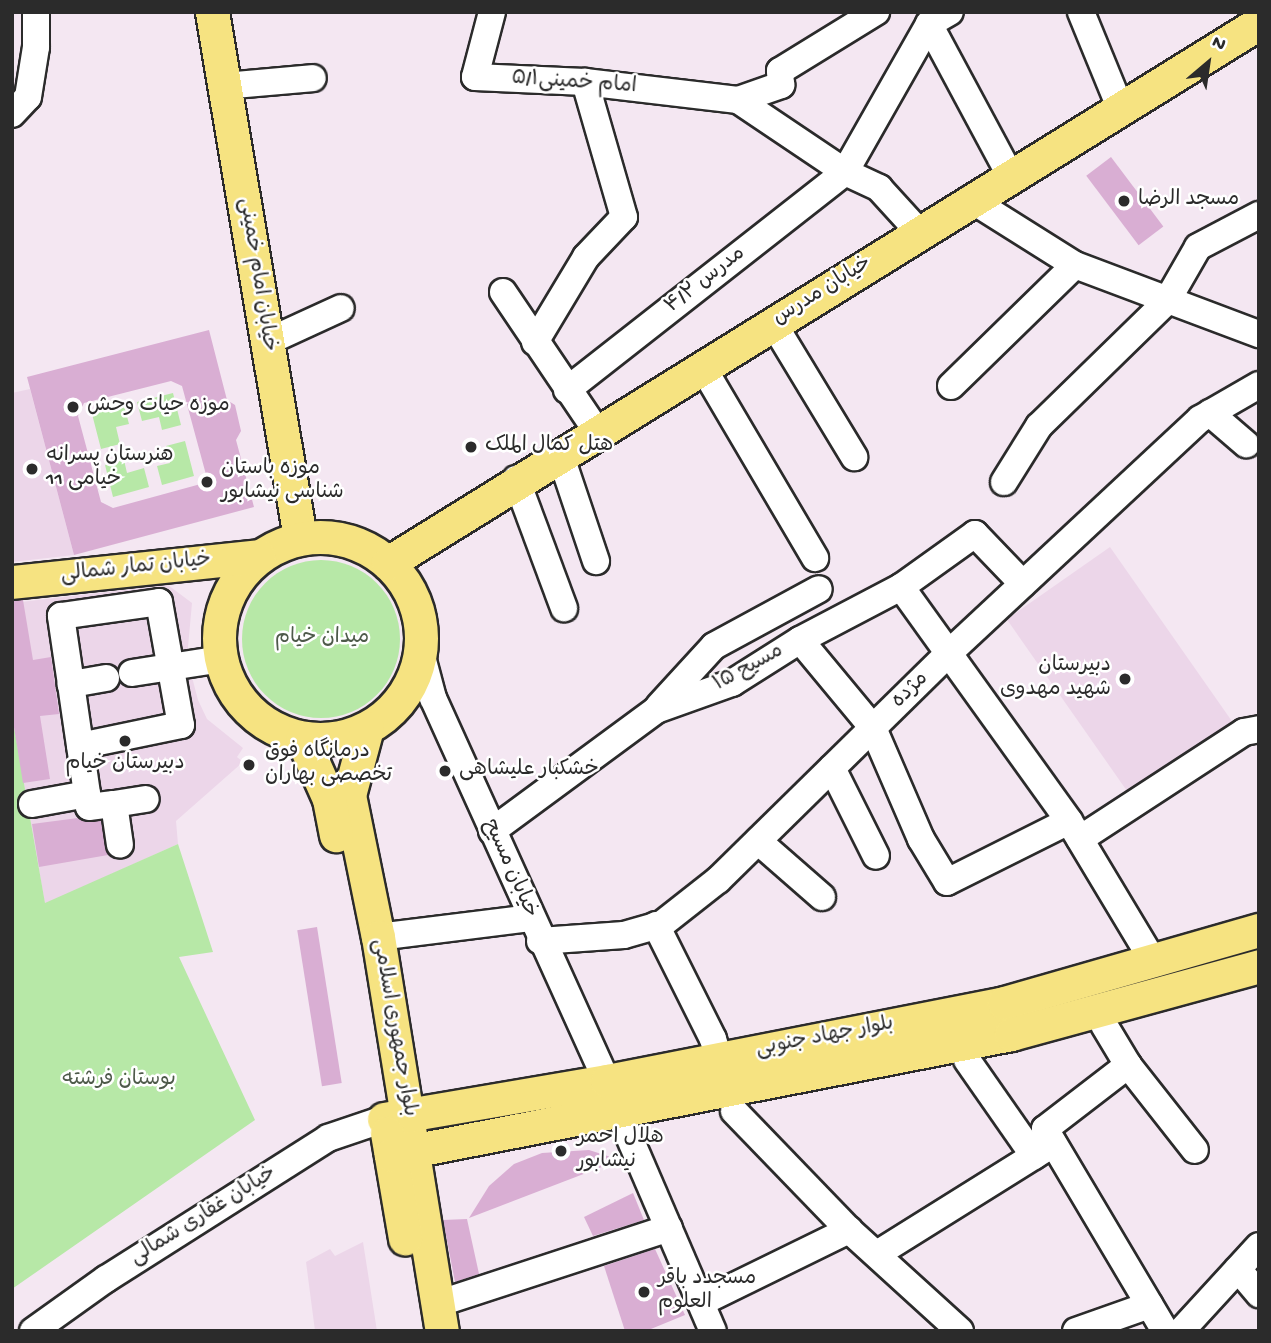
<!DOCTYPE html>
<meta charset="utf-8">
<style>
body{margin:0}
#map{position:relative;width:1271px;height:1343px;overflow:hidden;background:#f4e7f2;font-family:"Gochi Hand","Playpen Sans Arabic",sans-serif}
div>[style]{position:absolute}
.built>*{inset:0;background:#ecd6e9;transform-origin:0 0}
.green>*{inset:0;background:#b7e8a7}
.round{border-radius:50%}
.building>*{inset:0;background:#d9aed3;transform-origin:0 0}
.roads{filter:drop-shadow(2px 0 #2b2b2b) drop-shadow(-2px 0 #2b2b2b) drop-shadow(0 2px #2b2b2b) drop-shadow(0 -2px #2b2b2b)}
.minor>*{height:26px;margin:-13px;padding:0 13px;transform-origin:13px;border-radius:13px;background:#fff}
.major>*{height:33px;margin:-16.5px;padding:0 16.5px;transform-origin:16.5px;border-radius:16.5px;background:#f6e381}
.major>.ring{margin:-16.5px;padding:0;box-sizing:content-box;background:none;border:33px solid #f6e381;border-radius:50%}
.dots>*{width:19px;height:19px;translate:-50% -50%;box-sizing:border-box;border:4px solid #fff;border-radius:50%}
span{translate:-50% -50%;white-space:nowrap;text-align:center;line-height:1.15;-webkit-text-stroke:5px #fff;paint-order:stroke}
.street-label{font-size:21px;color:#2b2b2b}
.poi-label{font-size:21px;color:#2b2b2b}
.left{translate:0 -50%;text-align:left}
.right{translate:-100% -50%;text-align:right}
.park-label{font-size:21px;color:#4e5a4a}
.frame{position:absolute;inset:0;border:14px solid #2b2b2b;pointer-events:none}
.north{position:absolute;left:1173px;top:28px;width:70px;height:70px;-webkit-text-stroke:5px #fff;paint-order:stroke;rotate:29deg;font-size:19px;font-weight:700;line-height:28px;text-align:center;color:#2b2b2b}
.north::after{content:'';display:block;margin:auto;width:24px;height:32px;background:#2b2b2b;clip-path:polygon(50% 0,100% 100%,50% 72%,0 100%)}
</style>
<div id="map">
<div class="built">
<div style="clip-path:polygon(30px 389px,74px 555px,12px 562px,12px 393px)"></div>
<div style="left:1110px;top:547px;width:223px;height:126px;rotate:55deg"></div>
<div style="clip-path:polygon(168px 585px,192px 603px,187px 658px,198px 700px,207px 719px,243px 748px,237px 757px,243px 762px,176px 821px,178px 844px,45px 904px,12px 715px,12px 603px)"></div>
<div style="clip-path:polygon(363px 1242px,377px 1331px,315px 1331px,306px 1262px,330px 1249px,335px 1256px)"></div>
</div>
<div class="green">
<div style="clip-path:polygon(173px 393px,181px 425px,162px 430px,159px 417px,142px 421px,137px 402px)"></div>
<div style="clip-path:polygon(124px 405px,129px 424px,116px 427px,120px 444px,101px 449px,92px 414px)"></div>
<div style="clip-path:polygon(185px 441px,194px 476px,162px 485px,157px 466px,170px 463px,166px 446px)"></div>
<div style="clip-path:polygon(124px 460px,127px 473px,144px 468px,149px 487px,113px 497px,105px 465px)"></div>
<div class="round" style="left:242px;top:560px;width:158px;height:158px"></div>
<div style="clip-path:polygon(12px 715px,45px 903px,178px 844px,213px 952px,179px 957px,255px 1120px,12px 1289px)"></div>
</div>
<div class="building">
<div style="left:1111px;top:157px;width:87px;height:31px;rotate:53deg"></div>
<div style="clip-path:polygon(evenodd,209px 330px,227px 400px,235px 405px,241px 431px,236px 440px,254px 507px,74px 555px,27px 377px,209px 330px,171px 381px,182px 386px,208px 482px,113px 508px,101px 502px,78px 416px,84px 403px,171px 381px)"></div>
<div style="clip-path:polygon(23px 600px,33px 660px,51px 657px,59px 714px,40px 716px,50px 779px,23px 783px,12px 715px,12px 601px)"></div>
<div style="clip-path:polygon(78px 818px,101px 821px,108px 855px,39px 867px,32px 824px)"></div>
<div style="left:317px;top:927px;width:158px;height:20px;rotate:81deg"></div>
<div style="clip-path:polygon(589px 1150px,620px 1160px,469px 1218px,489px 1186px,514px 1164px,542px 1153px)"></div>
<div style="clip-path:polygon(633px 1193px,644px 1220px,593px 1236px,584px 1217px)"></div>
<div style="clip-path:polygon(467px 1219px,479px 1274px,455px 1282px,443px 1220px)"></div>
<div style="clip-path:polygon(655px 1249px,685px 1315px,646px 1331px,625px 1331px,604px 1266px)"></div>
</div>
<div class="roads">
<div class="minor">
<div style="left:492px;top:12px;width:67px;rotate:104.7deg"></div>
<div style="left:475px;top:77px;width:110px;rotate:2.6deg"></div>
<div style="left:585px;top:82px;width:154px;rotate:6.7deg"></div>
<div style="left:738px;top:100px;width:46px;rotate:-19.2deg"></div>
<div style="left:781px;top:85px;width:14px;rotate:-94deg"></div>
<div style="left:780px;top:71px;width:113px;rotate:-31.6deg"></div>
<div style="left:1081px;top:12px;width:103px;rotate:67.7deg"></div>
<div style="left:929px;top:24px;width:171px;rotate:61.8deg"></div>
<div style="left:224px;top:86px;width:89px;rotate:-5.1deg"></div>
<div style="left:738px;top:100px;width:129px;rotate:33.9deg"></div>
<div style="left:845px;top:172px;width:38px;rotate:25deg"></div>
<div style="left:879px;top:188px;width:61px;rotate:47.7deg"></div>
<div style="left:12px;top:114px;width:23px;rotate:-47deg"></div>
<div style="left:28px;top:97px;width:51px;rotate:-80.9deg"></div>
<div style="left:36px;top:47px;width:35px;rotate:-90deg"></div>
<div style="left:970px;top:199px;width:124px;rotate:32.2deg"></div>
<div style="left:1075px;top:265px;width:197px;rotate:20.6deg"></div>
<div style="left:503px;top:292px;width:166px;rotate:56deg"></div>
<div style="left:773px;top:323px;width:157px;rotate:58.8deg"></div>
<div style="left:267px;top:342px;width:81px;rotate:-24.7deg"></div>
<div style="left:535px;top:342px;width:99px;rotate:-59deg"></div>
<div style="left:586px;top:257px;width:55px;rotate:-46.5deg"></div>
<div style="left:624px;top:217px;width:141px;rotate:-106.1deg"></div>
<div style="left:702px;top:366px;width:223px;rotate:59.5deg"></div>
<div style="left:951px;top:386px;width:173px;rotate:-44.3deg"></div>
<div style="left:567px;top:390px;width:353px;rotate:-38.1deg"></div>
<div style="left:845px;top:172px;width:170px;rotate:-60.4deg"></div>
<div style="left:929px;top:24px;width:24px;rotate:-30deg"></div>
<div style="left:1210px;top:413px;width:48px;rotate:40.7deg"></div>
<div style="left:560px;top:454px;width:113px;rotate:71.4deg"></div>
<div style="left:516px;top:479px;width:138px;rotate:69.6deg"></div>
<div style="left:1004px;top:482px;width:66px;rotate:-58deg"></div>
<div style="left:1039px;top:426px;width:179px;rotate:-44.3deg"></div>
<div style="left:1167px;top:301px;width:62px;rotate:-60.1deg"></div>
<div style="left:1198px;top:247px;width:69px;rotate:-27.7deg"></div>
<div style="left:901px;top:587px;width:288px;rotate:54.3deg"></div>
<div style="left:1069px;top:821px;width:163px;rotate:59deg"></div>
<div style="left:800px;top:640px;width:114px;rotate:50.3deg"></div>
<div style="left:873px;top:728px;width:121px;rotate:66.6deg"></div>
<div style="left:921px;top:839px;width:50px;rotate:58.8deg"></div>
<div style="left:947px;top:882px;width:136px;rotate:-26.6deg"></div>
<div style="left:421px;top:653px;width:47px;rotate:75.1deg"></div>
<div style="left:433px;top:698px;width:421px;rotate:65.6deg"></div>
<div style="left:132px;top:673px;width:90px;rotate:-8.9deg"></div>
<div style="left:106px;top:678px;width:36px;rotate:170deg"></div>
<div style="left:71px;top:684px;width:124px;rotate:81.7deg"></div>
<div style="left:89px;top:807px;width:25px;rotate:-7deg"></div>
<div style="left:114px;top:804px;width:41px;rotate:81.7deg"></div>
<div style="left:71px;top:684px;width:69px;rotate:-98.4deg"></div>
<div style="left:61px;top:616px;width:99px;rotate:-8.1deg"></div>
<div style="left:159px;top:602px;width:125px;rotate:79.9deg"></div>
<div style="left:181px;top:725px;width:103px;rotate:168.3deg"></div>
<div style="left:659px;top:706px;width:81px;rotate:-47.5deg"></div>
<div style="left:714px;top:646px;width:119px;rotate:-28.5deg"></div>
<div style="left:832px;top:768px;width:98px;rotate:63.4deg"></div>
<div style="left:32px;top:804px;width:56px;rotate:-10.3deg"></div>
<div style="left:114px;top:804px;width:32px;rotate:-9deg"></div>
<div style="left:492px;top:831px;width:204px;rotate:-36.4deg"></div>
<div style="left:656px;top:710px;width:81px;rotate:-19.6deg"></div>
<div style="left:732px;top:683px;width:80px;rotate:-32.3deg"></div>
<div style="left:800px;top:640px;width:114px;rotate:-27.7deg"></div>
<div style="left:901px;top:587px;width:91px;rotate:-35.6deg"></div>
<div style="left:975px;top:534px;width:69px;rotate:46.2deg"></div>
<div style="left:1080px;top:839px;width:196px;rotate:-33.1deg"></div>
<div style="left:1244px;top:732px;width:15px;rotate:-11deg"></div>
<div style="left:758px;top:841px;width:85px;rotate:41.2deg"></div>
<div style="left:656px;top:925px;width:127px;rotate:63.4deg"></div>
<div style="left:713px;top:1039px;width:21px;rotate:73deg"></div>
<div style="left:378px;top:937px;width:153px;rotate:-7.1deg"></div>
<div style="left:540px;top:941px;width:84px;rotate:-4.1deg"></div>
<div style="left:624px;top:935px;width:40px;rotate:-16deg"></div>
<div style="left:662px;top:924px;width:71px;rotate:-38.2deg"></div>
<div style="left:718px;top:880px;width:324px;rotate:-44.5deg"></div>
<div style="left:949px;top:653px;width:343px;rotate:-43deg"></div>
<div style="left:1200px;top:419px;width:68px;rotate:-30deg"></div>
<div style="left:1104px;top:1025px;width:47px;rotate:59deg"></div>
<div style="left:967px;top:1060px;width:117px;rotate:55.1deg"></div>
<div style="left:734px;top:1111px;width:165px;rotate:46deg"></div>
<div style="left:849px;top:1230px;width:150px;rotate:42.3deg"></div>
<div style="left:619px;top:1113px;width:237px;rotate:66.7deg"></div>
<div style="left:877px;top:1254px;width:208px;rotate:-32deg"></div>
<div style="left:1238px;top:1269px;width:33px;rotate:50deg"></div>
<div style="left:702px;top:1302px;width:164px;rotate:-26.1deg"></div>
<div style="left:437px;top:1304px;width:244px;rotate:-18.1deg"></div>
<div style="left:33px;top:1331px;width:90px;rotate:-35.5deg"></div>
<div style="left:106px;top:1279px;width:263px;rotate:-32.4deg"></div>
<div style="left:328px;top:1138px;width:59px;rotate:-18.7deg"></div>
<div style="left:1076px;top:1331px;width:78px;rotate:-19.4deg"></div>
<div style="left:1165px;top:1331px;width:235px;rotate:-120.7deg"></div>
<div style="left:1045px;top:1129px;width:105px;rotate:-37.6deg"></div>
<div style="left:1128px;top:1065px;width:108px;rotate:51.8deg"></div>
<div style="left:1181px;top:1331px;width:115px;rotate:-47.5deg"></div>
</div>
<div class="major">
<div style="left:212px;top:12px;width:533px;rotate:80.5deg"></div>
<div class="ring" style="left:219px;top:537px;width:169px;height:169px"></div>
<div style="left:388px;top:563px;width:1025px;rotate:-31.8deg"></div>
<div style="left:12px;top:582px;width:248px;rotate:-6deg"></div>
<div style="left:367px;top:728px;width:69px;rotate:105deg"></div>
<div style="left:349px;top:795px;width:145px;rotate:78.5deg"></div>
<div style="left:378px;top:937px;width:399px;rotate:80.8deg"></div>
<div style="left:302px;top:738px;width:67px;rotate:66.1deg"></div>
<div style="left:329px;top:799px;width:37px;rotate:79deg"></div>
<div style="left:384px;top:1119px;width:226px;rotate:-9.7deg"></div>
<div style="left:607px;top:1081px;width:405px;rotate:-11.1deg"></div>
<div style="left:1004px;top:1003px;width:265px;rotate:-16deg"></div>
<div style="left:387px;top:1133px;width:107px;rotate:80.3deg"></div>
<div style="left:391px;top:1155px;width:632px;rotate:-11.04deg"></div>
<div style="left:1011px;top:1034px;width:257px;rotate:-15.3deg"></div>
</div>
</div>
<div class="dots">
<div style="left:1124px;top:201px;background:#2b2b2b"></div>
<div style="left:73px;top:407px;background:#2b2b2b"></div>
<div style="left:471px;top:447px;background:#2b2b2b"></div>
<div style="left:32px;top:469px;background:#2b2b2b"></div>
<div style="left:207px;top:482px;background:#2b2b2b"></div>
<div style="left:1125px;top:679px;background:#2b2b2b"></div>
<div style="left:125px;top:741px;background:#2b2b2b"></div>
<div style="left:249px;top:765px;background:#2b2b2b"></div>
<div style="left:445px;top:771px;background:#2b2b2b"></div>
<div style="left:561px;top:1151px;background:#2b2b2b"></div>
<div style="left:644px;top:1292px;background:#2b2b2b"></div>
</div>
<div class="street-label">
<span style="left:574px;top:84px;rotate:4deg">امام خمینی۵/۱</span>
<span style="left:256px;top:275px;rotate:81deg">خیابان امام خمینی</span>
<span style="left:706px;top:281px;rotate:-38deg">مدرس ۴/۲</span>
<span style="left:823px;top:292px;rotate:-32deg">خیابان مدرس</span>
<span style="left:136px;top:569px;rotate:-6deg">خیابان تمار شمالی</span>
<span style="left:749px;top:669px;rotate:-29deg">مسیح ۱۵</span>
<span style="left:911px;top:691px;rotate:-45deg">مژده</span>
<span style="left:509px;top:869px;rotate:66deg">خیابان مسیح</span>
<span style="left:393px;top:1028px;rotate:80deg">بلوار جمهوری اسلامی</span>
<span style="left:825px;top:1038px;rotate:-11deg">بلوار جهاد جنوبی</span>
<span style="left:204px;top:1217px;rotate:-32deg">خیابان غفاری شمالی</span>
</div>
<div class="poi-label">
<span class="left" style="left:1138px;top:201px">مسجد الرضا</span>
<span class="left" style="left:87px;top:407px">موزه حیات وحش</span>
<span class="left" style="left:485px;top:447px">هتل کمال الملک</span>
<span class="left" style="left:46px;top:469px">هنرستان پسرانه<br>خیامی 11</span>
<span class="left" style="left:221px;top:482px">موزه باستان<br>شناسی نیشابور</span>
<span class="right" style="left:1111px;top:679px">دبیرستان<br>شهید مهدوی</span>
<span class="left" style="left:265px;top:765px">درمانگاه فوق<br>تخصصی بهاران</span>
<span style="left:125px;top:765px">دبیرستان خیام</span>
<span class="left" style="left:459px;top:771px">خشکبار علیشاهی</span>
<span class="left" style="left:577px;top:1151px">هلال احمر<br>نیشابور</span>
<span class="left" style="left:658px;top:1292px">مسجدد باقر<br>العلوم</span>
</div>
<div class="park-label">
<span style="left:322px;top:639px">میدان خیام</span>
<span style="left:119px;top:1081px">بوستان فرشته</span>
</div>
<div class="frame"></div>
<div class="north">N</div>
</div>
